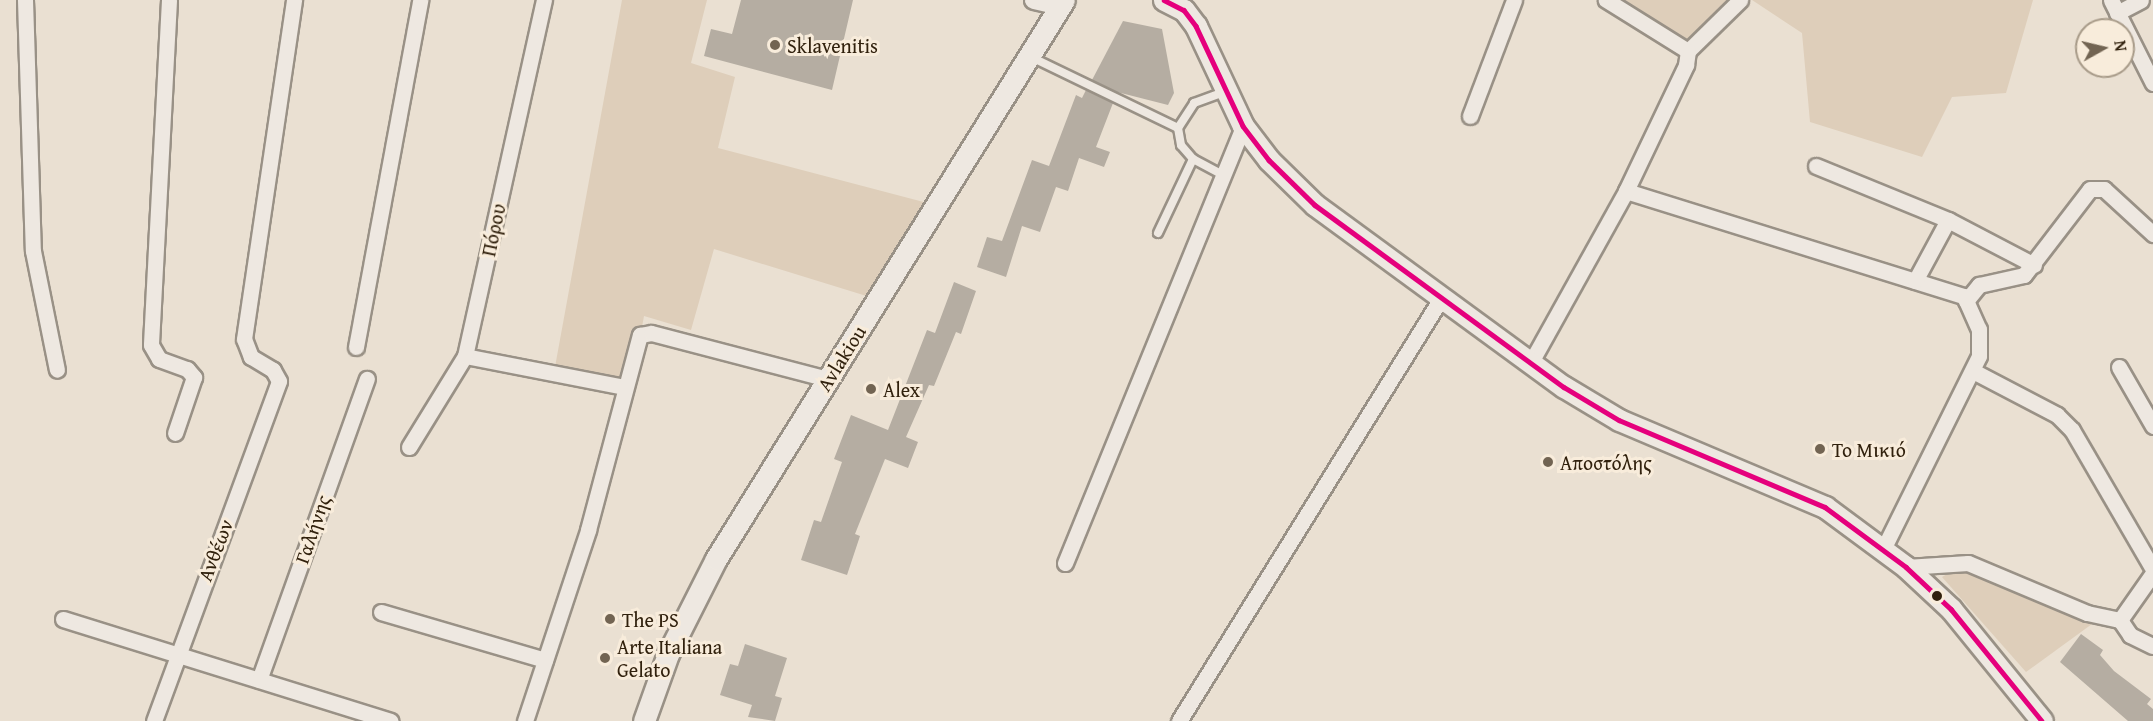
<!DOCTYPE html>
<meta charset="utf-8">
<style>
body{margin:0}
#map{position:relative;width:2153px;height:721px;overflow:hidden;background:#eae0d2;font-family:"Gentium Book Plus",serif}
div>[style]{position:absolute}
.green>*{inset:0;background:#deceba}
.building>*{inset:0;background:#b5ada2}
.roads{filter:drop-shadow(2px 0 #999186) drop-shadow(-2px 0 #999186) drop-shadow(0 2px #999186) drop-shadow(0 -2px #999186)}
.service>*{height:8px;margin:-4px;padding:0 4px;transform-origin:4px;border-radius:4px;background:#eee8e1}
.minor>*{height:15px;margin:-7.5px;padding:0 7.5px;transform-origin:7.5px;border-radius:7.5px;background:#eee8e1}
.tertiary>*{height:18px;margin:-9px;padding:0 9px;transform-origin:9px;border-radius:9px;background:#eee8e1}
.secondary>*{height:21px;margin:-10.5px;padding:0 10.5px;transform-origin:10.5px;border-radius:10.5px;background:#eee8e1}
.bus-1>*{height:4.5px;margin:-2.25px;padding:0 2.25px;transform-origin:2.25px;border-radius:2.25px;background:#e5007d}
.dots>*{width:16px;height:16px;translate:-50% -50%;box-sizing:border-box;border:3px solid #f8ecdb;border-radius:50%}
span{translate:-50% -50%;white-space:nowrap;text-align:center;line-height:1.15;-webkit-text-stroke:6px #f8ecdb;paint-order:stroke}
.poi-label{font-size:20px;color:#31210d}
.left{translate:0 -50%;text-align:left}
.street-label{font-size:20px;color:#31210d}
.north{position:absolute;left:2075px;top:18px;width:60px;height:60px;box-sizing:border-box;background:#f8ecdb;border:2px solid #a89b89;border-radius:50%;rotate:82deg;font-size:16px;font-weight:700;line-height:24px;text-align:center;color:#31210d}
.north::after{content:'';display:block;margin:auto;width:21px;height:27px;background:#726452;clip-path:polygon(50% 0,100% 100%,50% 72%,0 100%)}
</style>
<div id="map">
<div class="green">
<div style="clip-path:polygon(622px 0,707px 0,691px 63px,735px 77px,718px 148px,935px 205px,873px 298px,714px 249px,691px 330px,644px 316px,632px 382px,555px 367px)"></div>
<div style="clip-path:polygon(1624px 0,1740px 0,1694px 46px)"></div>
<div style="clip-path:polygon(1752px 0,2033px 0,2006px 93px,1952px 97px,1922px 157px,1810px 122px,1802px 33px)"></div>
<div style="clip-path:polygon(1956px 569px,2001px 583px,2092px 624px,2026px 672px,1942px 577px)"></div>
</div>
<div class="building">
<div style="clip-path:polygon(741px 0,853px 0,832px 90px,704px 56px,711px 29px,732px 34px)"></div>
<div style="clip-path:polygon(1123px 21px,1162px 29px,1174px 93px,1168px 105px,1117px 92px,1092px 80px)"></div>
<div style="clip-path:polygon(1086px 90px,1113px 103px,1096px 147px,1110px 152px,1104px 167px,1079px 158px,1068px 191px,1056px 187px,1040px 232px,1022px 226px,1006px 277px,977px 267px,987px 237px,1002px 241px,1032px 160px,1049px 166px,1076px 95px,1082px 98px)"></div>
<div style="clip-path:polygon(954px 282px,976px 291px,961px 334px,956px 332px,934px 386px,929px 385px,906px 437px,918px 442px,908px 468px,885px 459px,855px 534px,860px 536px,847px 575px,801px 560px,814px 520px,821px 522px,842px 462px,834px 459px,851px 415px,888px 430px,927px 330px,935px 333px)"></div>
<div style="clip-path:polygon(2081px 634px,2103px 650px,2100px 655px,2114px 671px,2151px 699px,2147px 704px,2153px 709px,2153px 721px,2128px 721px,2060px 662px)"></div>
<div style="clip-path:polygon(745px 644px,787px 658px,775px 696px,782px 698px,775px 721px,748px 717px,752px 705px,720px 695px,730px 664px,738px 666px)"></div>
</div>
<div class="roads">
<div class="service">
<div style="left:1031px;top:57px;width:163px;rotate:25.8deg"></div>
<div style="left:1193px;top:159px;width:34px;rotate:28deg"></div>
<div style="left:1158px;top:233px;width:82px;rotate:-64.7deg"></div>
<div style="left:1193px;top:159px;width:18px;rotate:-131deg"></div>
<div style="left:1181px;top:145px;width:17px;rotate:-100deg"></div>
<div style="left:1178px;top:128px;width:30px;rotate:-57deg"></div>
<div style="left:1194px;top:103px;width:32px;rotate:-20deg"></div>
</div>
<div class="minor">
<div style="left:25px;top:0;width:251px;rotate:88.2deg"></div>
<div style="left:33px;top:251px;width:121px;rotate:78.6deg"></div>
<div style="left:169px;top:0;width:345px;rotate:93deg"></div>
<div style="left:151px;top:345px;width:16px;rotate:60deg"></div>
<div style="left:159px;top:359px;width:30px;rotate:20deg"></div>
<div style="left:187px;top:369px;width:11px;rotate:49deg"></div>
<div style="left:194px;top:377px;width:59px;rotate:108.7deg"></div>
<div style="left:2111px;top:0;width:93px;rotate:63.2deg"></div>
<div style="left:2117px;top:13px;width:27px;rotate:-28deg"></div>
<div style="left:1688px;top:51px;width:73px;rotate:-44.4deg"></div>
<div style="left:1470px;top:116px;width:124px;rotate:-69.2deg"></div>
<div style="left:1816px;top:166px;width:143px;rotate:22.2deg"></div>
<div style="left:1948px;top:220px;width:97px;rotate:27.6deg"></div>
<div style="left:1626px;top:191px;width:354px;rotate:17.3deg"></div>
<div style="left:1964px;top:296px;width:36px;rotate:66deg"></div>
<div style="left:1979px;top:329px;width:27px;rotate:90deg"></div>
<div style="left:1979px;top:356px;width:216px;rotate:116.4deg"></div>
<div style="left:1915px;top:281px;width:69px;rotate:-61.6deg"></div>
<div style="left:1966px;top:301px;width:21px;rotate:-51deg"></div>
<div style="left:1979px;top:285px;width:46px;rotate:-12.5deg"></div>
<div style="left:2024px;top:275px;width:108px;rotate:-52.5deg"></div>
<div style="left:2090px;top:189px;width:14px"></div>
<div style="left:2104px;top:189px;width:67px;rotate:42.6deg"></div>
<div style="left:356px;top:347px;width:353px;rotate:-79.5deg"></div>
<div style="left:465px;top:356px;width:163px;rotate:11deg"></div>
<div style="left:1531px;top:362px;width:196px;rotate:-60.9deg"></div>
<div style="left:1626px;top:191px;width:140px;rotate:-64.5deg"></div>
<div style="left:1686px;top:65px;width:14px;rotate:-82deg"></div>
<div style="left:1688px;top:51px;width:97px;rotate:-148.1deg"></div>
<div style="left:2119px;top:367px;width:68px;rotate:60deg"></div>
<div style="left:1973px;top:371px;width:95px;rotate:27.6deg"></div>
<div style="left:2057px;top:415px;width:21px;rotate:45deg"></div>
<div style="left:2072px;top:430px;width:161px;rotate:59.8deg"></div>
<div style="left:409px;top:447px;width:107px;rotate:-58.4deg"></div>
<div style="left:465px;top:356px;width:365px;rotate:-77.5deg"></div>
<div style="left:1065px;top:563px;width:472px;rotate:-67.8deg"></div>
<div style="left:1906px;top:567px;width:62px;rotate:-3.7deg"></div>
<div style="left:1968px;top:563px;width:129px;rotate:22.8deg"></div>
<div style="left:2087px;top:613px;width:34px;rotate:12deg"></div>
<div style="left:2120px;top:620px;width:57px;rotate:-54.9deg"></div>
<div style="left:381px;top:612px;width:171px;rotate:16.3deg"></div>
<div style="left:63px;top:619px;width:343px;rotate:17.3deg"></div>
<div style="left:2120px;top:620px;width:18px;rotate:56deg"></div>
<div style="left:2130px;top:635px;width:25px;rotate:26deg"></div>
<div style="left:259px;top:680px;width:320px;rotate:-70.3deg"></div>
<div style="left:154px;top:721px;width:362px;rotate:-69.8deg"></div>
<div style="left:279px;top:381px;width:13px;rotate:-119deg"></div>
<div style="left:273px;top:370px;width:26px;rotate:-149deg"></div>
<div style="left:251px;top:357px;width:19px;rotate:-111deg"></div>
<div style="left:244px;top:339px;width:343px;rotate:-81.6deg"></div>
<div style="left:525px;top:721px;width:201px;rotate:-71.7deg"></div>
<div style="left:588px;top:530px;width:202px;rotate:-75.1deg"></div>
<div style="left:640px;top:335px;width:11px;rotate:-10deg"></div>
<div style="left:651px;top:333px;width:183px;rotate:14.6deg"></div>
<div style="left:1179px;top:721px;width:498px;rotate:-58.2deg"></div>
</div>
<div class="tertiary">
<div style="left:1034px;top:0;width:28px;rotate:13deg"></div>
</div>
<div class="secondary">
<div style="left:1164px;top:0;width:22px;rotate:27deg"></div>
<div style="left:1184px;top:10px;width:20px;rotate:53deg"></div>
<div style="left:1196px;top:26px;width:110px;rotate:64.8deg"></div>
<div style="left:1243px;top:126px;width:43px;rotate:52.6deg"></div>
<div style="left:1269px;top:160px;width:64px;rotate:44.4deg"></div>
<div style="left:1315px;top:205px;width:308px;rotate:36.2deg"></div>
<div style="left:1564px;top:387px;width:64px;rotate:31deg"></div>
<div style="left:1619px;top:420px;width:224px;rotate:22.9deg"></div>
<div style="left:1825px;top:507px;width:101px;rotate:36.5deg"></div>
<div style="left:1906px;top:567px;width:62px;rotate:43deg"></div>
<div style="left:1951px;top:609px;width:144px;rotate:50.9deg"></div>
<div style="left:644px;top:721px;width:71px;rotate:-70.3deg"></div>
<div style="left:668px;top:654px;width:106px;rotate:-63.2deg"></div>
<div style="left:716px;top:559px;width:658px;rotate:-58.1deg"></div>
</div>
</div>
<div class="bus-1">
<div style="left:1164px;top:0;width:22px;rotate:27deg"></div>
<div style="left:1184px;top:10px;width:20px;rotate:53deg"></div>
<div style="left:1196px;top:26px;width:110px;rotate:64.8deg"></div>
<div style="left:1243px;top:126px;width:43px;rotate:52.6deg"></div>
<div style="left:1269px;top:160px;width:64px;rotate:44.4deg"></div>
<div style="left:1315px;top:205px;width:308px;rotate:36.2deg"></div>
<div style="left:1564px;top:387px;width:64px;rotate:31deg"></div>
<div style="left:1619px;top:420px;width:224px;rotate:22.9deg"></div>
<div style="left:1825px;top:507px;width:101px;rotate:36.5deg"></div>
<div style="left:1906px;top:567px;width:62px;rotate:43deg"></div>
<div style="left:1951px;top:609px;width:144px;rotate:50.9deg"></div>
</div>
<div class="dots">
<div style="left:775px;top:45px;background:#726452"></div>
<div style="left:871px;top:389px;background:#726452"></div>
<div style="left:1820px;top:449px;background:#726452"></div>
<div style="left:1548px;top:462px;background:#726452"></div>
<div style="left:1937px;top:596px;background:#31210d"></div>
<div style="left:610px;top:619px;background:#726452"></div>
<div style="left:605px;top:658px;background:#726452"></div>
</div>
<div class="poi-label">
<span class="left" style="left:787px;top:45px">Sklavenitis</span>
<span class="left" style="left:883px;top:389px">Alex</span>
<span class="left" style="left:1832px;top:449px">Το Μικιό</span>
<span class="left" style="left:1560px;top:462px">Αποστόλης</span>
<span class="left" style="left:622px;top:619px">The PS</span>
<span class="left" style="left:617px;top:658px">Arte Italiana<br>Gelato</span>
</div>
<div class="street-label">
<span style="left:493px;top:230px;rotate:-78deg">Πόρου</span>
<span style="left:841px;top:358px;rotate:-58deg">Avlakiou</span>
<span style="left:312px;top:529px;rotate:-71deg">Γαλήνης</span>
<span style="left:215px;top:550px;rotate:-69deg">Ανθέων</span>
</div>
<div class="north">N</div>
</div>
